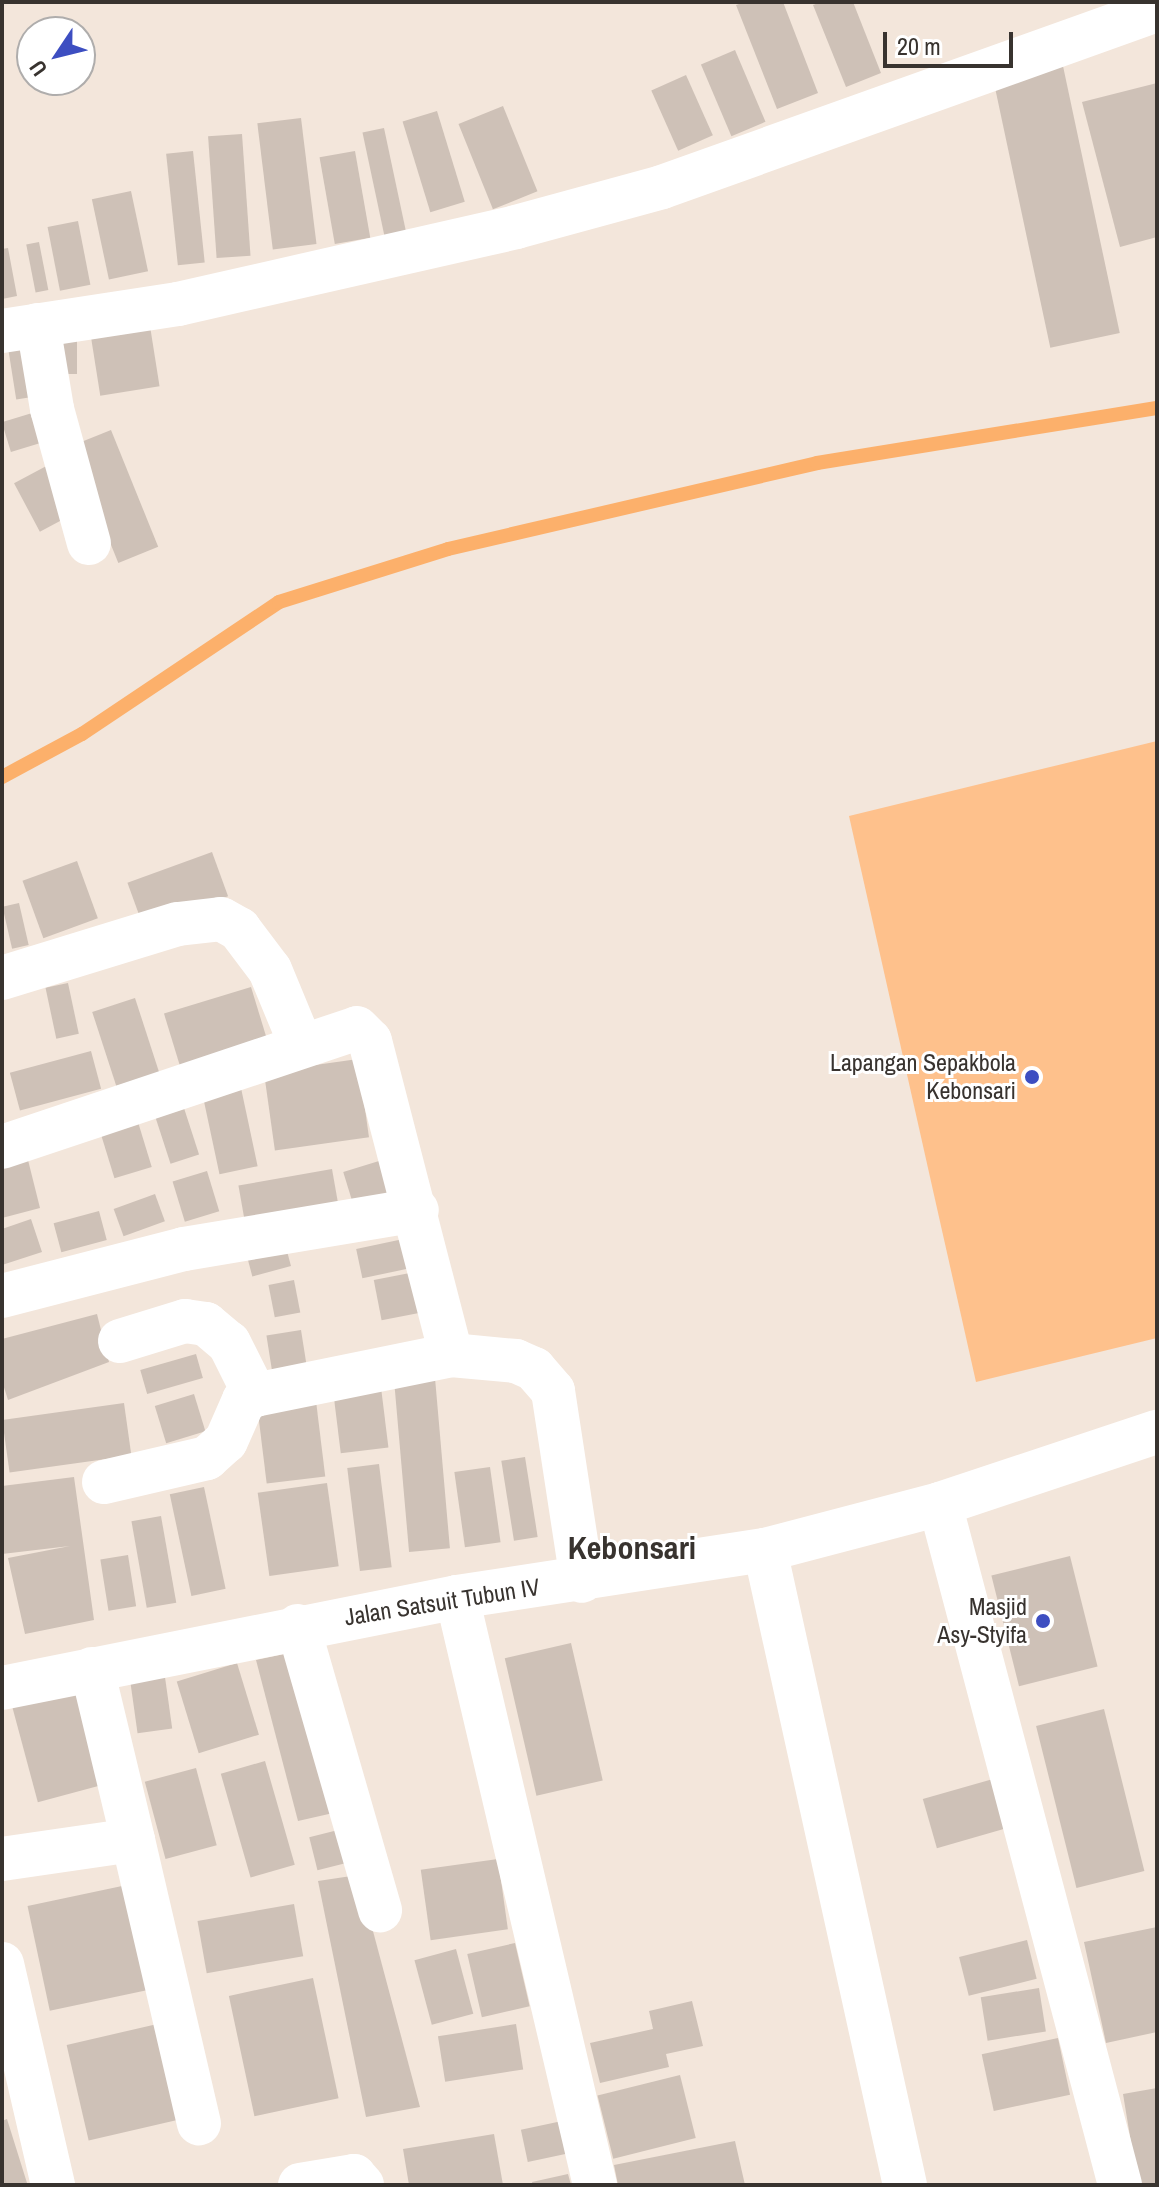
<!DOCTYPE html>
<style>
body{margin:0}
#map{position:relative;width:1159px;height:2187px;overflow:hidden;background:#f3e6db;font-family:"Archivo Narrow",sans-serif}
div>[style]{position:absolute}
.green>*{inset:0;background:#fec18c}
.stream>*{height:14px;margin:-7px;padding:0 7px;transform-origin:7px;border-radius:7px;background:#fcb06b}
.building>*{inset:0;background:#cec1b7;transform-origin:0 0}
.minor>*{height:44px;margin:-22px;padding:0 22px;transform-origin:22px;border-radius:22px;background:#fff}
.dots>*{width:22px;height:22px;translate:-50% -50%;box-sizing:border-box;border:4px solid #fff;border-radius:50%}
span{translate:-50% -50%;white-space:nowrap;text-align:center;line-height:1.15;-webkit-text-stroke:6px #fff;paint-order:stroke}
.poi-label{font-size:24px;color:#38332f}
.right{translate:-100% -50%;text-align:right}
.street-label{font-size:24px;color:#38332f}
.district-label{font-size:32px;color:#38332f;font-weight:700}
.frame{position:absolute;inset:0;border:4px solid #38332f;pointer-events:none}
.north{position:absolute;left:16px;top:16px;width:80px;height:80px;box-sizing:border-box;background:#fff;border:2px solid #afadac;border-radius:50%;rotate:235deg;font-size:22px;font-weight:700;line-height:32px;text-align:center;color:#38332f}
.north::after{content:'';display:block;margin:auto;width:28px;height:36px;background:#3d4ec1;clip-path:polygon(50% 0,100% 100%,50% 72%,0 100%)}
.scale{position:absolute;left:883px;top:32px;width:130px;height:36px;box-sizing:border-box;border:4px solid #38332f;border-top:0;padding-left:10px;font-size:24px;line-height:28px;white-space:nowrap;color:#38332f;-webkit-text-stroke:6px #fff;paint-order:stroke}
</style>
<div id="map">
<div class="green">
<div style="clip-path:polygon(1157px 741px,1157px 1338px,976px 1382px,849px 816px)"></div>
</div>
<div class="stream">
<div style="left:2px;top:777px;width:91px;rotate:-28.3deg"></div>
<div style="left:82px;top:734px;width:237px;rotate:-33.8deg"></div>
<div style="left:279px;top:602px;width:177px;rotate:-17.4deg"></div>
<div style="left:448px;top:549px;width:379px;rotate:-13.1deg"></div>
<div style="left:817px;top:463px;width:344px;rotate:-9.2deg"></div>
</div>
<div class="building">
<div style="clip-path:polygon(745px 2px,783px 2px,818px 93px,777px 109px,736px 5px)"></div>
<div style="clip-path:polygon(821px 2px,853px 2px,881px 73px,846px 87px,813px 5px)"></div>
<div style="left:735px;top:50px;width:78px;height:37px;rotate:67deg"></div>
<div style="left:1063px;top:66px;width:273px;height:71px;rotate:78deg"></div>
<div style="left:686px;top:75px;width:66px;height:38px;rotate:66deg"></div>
<div style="clip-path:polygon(1157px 83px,1157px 237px,1120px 247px,1082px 102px)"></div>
<div style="left:503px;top:106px;width:92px;height:48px;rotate:68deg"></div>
<div style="left:437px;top:111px;width:95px;height:36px;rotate:73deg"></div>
<div style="left:301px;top:118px;width:127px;height:44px;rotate:83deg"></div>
<div style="left:384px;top:128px;width:107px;height:22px;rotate:78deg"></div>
<div style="left:242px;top:134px;width:122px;height:34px;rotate:86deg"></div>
<div style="left:193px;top:151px;width:112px;height:27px;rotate:84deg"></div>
<div style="left:355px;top:151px;width:88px;height:36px;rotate:80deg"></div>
<div style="left:131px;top:191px;width:82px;height:40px;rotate:78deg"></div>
<div style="left:78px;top:221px;width:65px;height:31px;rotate:79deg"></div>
<div style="left:39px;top:242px;width:49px;height:13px;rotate:79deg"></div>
<div style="clip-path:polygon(8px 248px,17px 296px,2px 299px,2px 249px)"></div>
<div style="left:150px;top:326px;width:61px;height:60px;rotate:81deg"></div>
<div style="left:53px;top:331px;width:24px;height:43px"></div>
<div style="left:34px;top:339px;width:57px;height:27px;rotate:81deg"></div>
<div style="left:42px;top:410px;width:31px;height:42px;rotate:73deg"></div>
<div style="left:111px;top:430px;width:126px;height:43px;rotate:68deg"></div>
<div style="left:52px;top:463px;width:55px;height:43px;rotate:62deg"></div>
<div style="left:212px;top:852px;width:47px;height:90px;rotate:70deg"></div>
<div style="left:77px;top:861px;width:61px;height:58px;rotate:70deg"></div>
<div style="left:19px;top:903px;width:43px;height:17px;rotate:77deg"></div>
<div style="left:68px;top:983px;width:52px;height:23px;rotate:78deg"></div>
<div style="left:251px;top:987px;width:56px;height:91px;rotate:73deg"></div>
<div style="left:135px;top:998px;width:78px;height:45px;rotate:72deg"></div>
<div style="left:91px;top:1051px;width:39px;height:84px;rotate:75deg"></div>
<div style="left:358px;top:1059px;width:79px;height:95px;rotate:82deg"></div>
<div style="left:241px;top:1088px;width:80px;height:39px;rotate:78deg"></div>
<div style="left:183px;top:1105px;width:52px;height:30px;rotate:72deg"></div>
<div style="left:138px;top:1122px;width:47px;height:39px;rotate:73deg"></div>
<div style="left:392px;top:1157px;width:42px;height:51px;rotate:73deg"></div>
<div style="clip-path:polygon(28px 1160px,40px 1208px,2px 1218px,2px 1167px)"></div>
<div style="left:332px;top:1169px;width:48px;height:95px;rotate:80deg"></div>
<div style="left:207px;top:1171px;width:42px;height:36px;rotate:73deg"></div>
<div style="left:155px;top:1194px;width:29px;height:44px;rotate:70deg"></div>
<div style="left:99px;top:1211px;width:30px;height:47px;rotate:75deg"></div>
<div style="clip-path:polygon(31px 1219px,42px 1252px,2px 1265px,2px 1229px)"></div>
<div style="left:408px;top:1238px;width:30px;height:53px;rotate:78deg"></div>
<div style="left:284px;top:1240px;width:27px;height:40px;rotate:75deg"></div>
<div style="left:415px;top:1272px;width:41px;height:42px;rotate:79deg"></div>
<div style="left:294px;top:1280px;width:33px;height:26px;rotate:79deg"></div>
<div style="clip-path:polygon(97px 1314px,109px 1362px,8px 1400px,2px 1381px,2px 1339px)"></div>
<div style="left:301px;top:1330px;width:39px;height:35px;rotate:81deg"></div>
<div style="left:196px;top:1354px;width:25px;height:58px;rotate:74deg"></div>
<div style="left:435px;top:1378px;width:171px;height:41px;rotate:85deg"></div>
<div style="left:380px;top:1379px;width:69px;height:48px;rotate:83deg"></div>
<div style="left:194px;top:1394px;width:39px;height:41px;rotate:73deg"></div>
<div style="left:316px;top:1401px;width:76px;height:59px;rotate:83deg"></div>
<div style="left:124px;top:1403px;width:53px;height:123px;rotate:82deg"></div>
<div style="left:525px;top:1457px;width:81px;height:24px;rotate:81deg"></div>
<div style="left:379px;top:1464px;width:104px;height:32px;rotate:83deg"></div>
<div style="left:490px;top:1467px;width:76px;height:36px;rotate:82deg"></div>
<div style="clip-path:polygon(74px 1477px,94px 1620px,25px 1634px,8px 1558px,70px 1546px,2px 1554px,2px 1486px)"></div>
<div style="left:327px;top:1483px;width:84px;height:70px;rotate:82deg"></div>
<div style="left:204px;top:1487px;width:104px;height:35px;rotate:78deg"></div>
<div style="left:161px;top:1516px;width:88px;height:30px;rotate:80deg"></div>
<div style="left:128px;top:1555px;width:52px;height:28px;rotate:81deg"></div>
<div style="left:1070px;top:1556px;width:114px;height:81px;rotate:76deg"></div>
<div style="left:571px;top:1643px;width:141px;height:68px;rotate:77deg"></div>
<div style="clip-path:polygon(289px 1653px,342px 1811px,298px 1821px,256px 1660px)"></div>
<div style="left:237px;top:1663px;width:75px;height:63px;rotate:73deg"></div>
<div style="left:164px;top:1670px;width:59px;height:35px;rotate:82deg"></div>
<div style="left:84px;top:1677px;width:109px;height:77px;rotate:75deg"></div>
<div style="left:1104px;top:1709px;width:167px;height:70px;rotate:76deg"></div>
<div style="left:265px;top:1761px;width:108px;height:46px;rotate:74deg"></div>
<div style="left:196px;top:1768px;width:80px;height:53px;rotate:75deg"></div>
<div style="left:993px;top:1779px;width:51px;height:73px;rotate:74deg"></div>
<div style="left:350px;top:1827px;width:34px;height:42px;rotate:76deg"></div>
<div style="left:498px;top:1859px;width:71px;height:78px;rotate:82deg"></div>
<div style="clip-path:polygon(358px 1875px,420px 2107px,366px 2117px,318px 1881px)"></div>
<div style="left:141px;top:1882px;width:107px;height:116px;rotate:78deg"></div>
<div style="left:294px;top:1904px;width:53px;height:98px;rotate:80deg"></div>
<div style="clip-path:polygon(1157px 1927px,1157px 2032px,1106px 2043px,1084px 1942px)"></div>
<div style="left:1027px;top:1940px;width:40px;height:70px;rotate:76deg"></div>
<div style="left:515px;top:1943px;width:65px;height:49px;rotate:77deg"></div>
<div style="left:456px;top:1949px;width:67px;height:43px;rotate:75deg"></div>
<div style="left:313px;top:1978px;width:123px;height:86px;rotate:78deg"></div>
<div style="left:1039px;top:1988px;width:44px;height:59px;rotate:81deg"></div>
<div style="clip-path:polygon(692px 2001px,703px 2046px,666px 2054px,669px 2067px,600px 2083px,590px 2043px,653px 2029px,649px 2011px)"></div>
<div style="left:166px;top:2022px;width:98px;height:102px;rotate:77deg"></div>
<div style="left:516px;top:2024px;width:46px;height:79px;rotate:81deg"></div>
<div style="left:1058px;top:2038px;width:58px;height:78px;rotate:78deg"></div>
<div style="left:680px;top:2075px;width:65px;height:85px;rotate:76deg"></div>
<div style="clip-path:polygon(1157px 2088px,1157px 2185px,1138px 2185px,1123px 2094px)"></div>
<div style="clip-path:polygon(7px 2119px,27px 2183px,22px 2185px,2px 2185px,2px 2121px)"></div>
<div style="left:562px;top:2121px;width:33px;height:42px;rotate:78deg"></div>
<div style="clip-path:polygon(494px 2134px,503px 2185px,409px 2185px,403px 2149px)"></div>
<div style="clip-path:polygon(735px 2141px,745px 2185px,618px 2185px,614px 2165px)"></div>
<div style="clip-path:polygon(568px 2174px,571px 2185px,533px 2185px,532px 2182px)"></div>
</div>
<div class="minor">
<div style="left:38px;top:325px;width:85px;rotate:80.5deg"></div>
<div style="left:52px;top:409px;width:139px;rotate:74.6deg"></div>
<div style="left:2px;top:331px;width:178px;rotate:-8.7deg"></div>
<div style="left:178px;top:304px;width:347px;rotate:-12.8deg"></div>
<div style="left:516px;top:227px;width:151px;rotate:-15.3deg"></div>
<div style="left:662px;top:187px;width:526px;rotate:-19.68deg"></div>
<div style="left:2px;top:978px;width:184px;rotate:-17.1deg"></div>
<div style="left:178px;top:924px;width:43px;rotate:-6.6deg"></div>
<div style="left:221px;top:919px;width:21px;rotate:29deg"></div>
<div style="left:239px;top:929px;width:51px;rotate:52.9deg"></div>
<div style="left:270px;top:970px;width:81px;rotate:67.5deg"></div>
<div style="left:2px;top:1147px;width:374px;rotate:-18.5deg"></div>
<div style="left:357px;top:1028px;width:18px;rotate:45deg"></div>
<div style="left:370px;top:1041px;width:324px;rotate:75.5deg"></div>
<div style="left:2px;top:1296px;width:188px;rotate:-14.5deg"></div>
<div style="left:184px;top:1249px;width:236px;rotate:-9.5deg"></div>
<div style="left:120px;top:1341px;width:68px;rotate:-17.1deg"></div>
<div style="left:185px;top:1321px;width:21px;rotate:8deg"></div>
<div style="left:206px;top:1324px;width:30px;rotate:40deg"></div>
<div style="left:229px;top:1343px;width:58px;rotate:63.4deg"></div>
<div style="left:104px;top:1482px;width:106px;rotate:-13.1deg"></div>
<div style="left:207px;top:1458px;width:25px;rotate:-42deg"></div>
<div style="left:226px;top:1441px;width:45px;rotate:-66.3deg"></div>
<div style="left:244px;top:1400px;width:12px;rotate:-24deg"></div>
<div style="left:255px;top:1395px;width:200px;rotate:-11.5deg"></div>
<div style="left:451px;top:1355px;width:65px;rotate:5.3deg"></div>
<div style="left:516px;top:1361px;width:20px;rotate:24deg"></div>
<div style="left:534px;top:1369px;width:29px;rotate:49deg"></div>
<div style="left:553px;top:1391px;width:192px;rotate:81.3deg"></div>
<div style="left:940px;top:1504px;width:704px;rotate:75.19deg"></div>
<div style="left:765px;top:1550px;width:650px;rotate:77.57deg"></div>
<div style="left:457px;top:1597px;width:604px;rotate:76.79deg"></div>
<div style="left:298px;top:1626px;width:296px;rotate:73.9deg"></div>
<div style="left:92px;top:1669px;width:176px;rotate:76.5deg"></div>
<div style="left:2px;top:1688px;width:464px;rotate:-11.3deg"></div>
<div style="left:457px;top:1597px;width:312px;rotate:-8.7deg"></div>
<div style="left:765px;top:1550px;width:181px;rotate:-14.7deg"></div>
<div style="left:940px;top:1504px;width:229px;rotate:-18.4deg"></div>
<div style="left:2px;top:1859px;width:132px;rotate:-8.3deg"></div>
<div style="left:133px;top:1840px;width:291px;rotate:76.9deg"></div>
<div style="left:2px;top:1964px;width:227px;rotate:77deg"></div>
<div style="left:300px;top:2185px;width:55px;rotate:-9.5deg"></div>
<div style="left:354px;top:2176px;width:12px;rotate:48deg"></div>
</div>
<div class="dots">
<div style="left:1032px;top:1077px;background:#3d4ec1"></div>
<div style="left:1043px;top:1621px;background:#3d4ec1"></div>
</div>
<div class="poi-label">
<span class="right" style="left:1016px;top:1077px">Lapangan Sepakbola<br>Kebonsari</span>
<span class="right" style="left:1027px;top:1621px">Masjid<br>Asy-Styifa</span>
</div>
<div class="street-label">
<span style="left:442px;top:1602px;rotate:-9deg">Jalan Satsuit Tubun IV</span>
</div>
<div class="district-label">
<span style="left:632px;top:1548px">Kebonsari</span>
</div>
<div class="frame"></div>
<div class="north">U</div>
<div class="scale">20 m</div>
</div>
